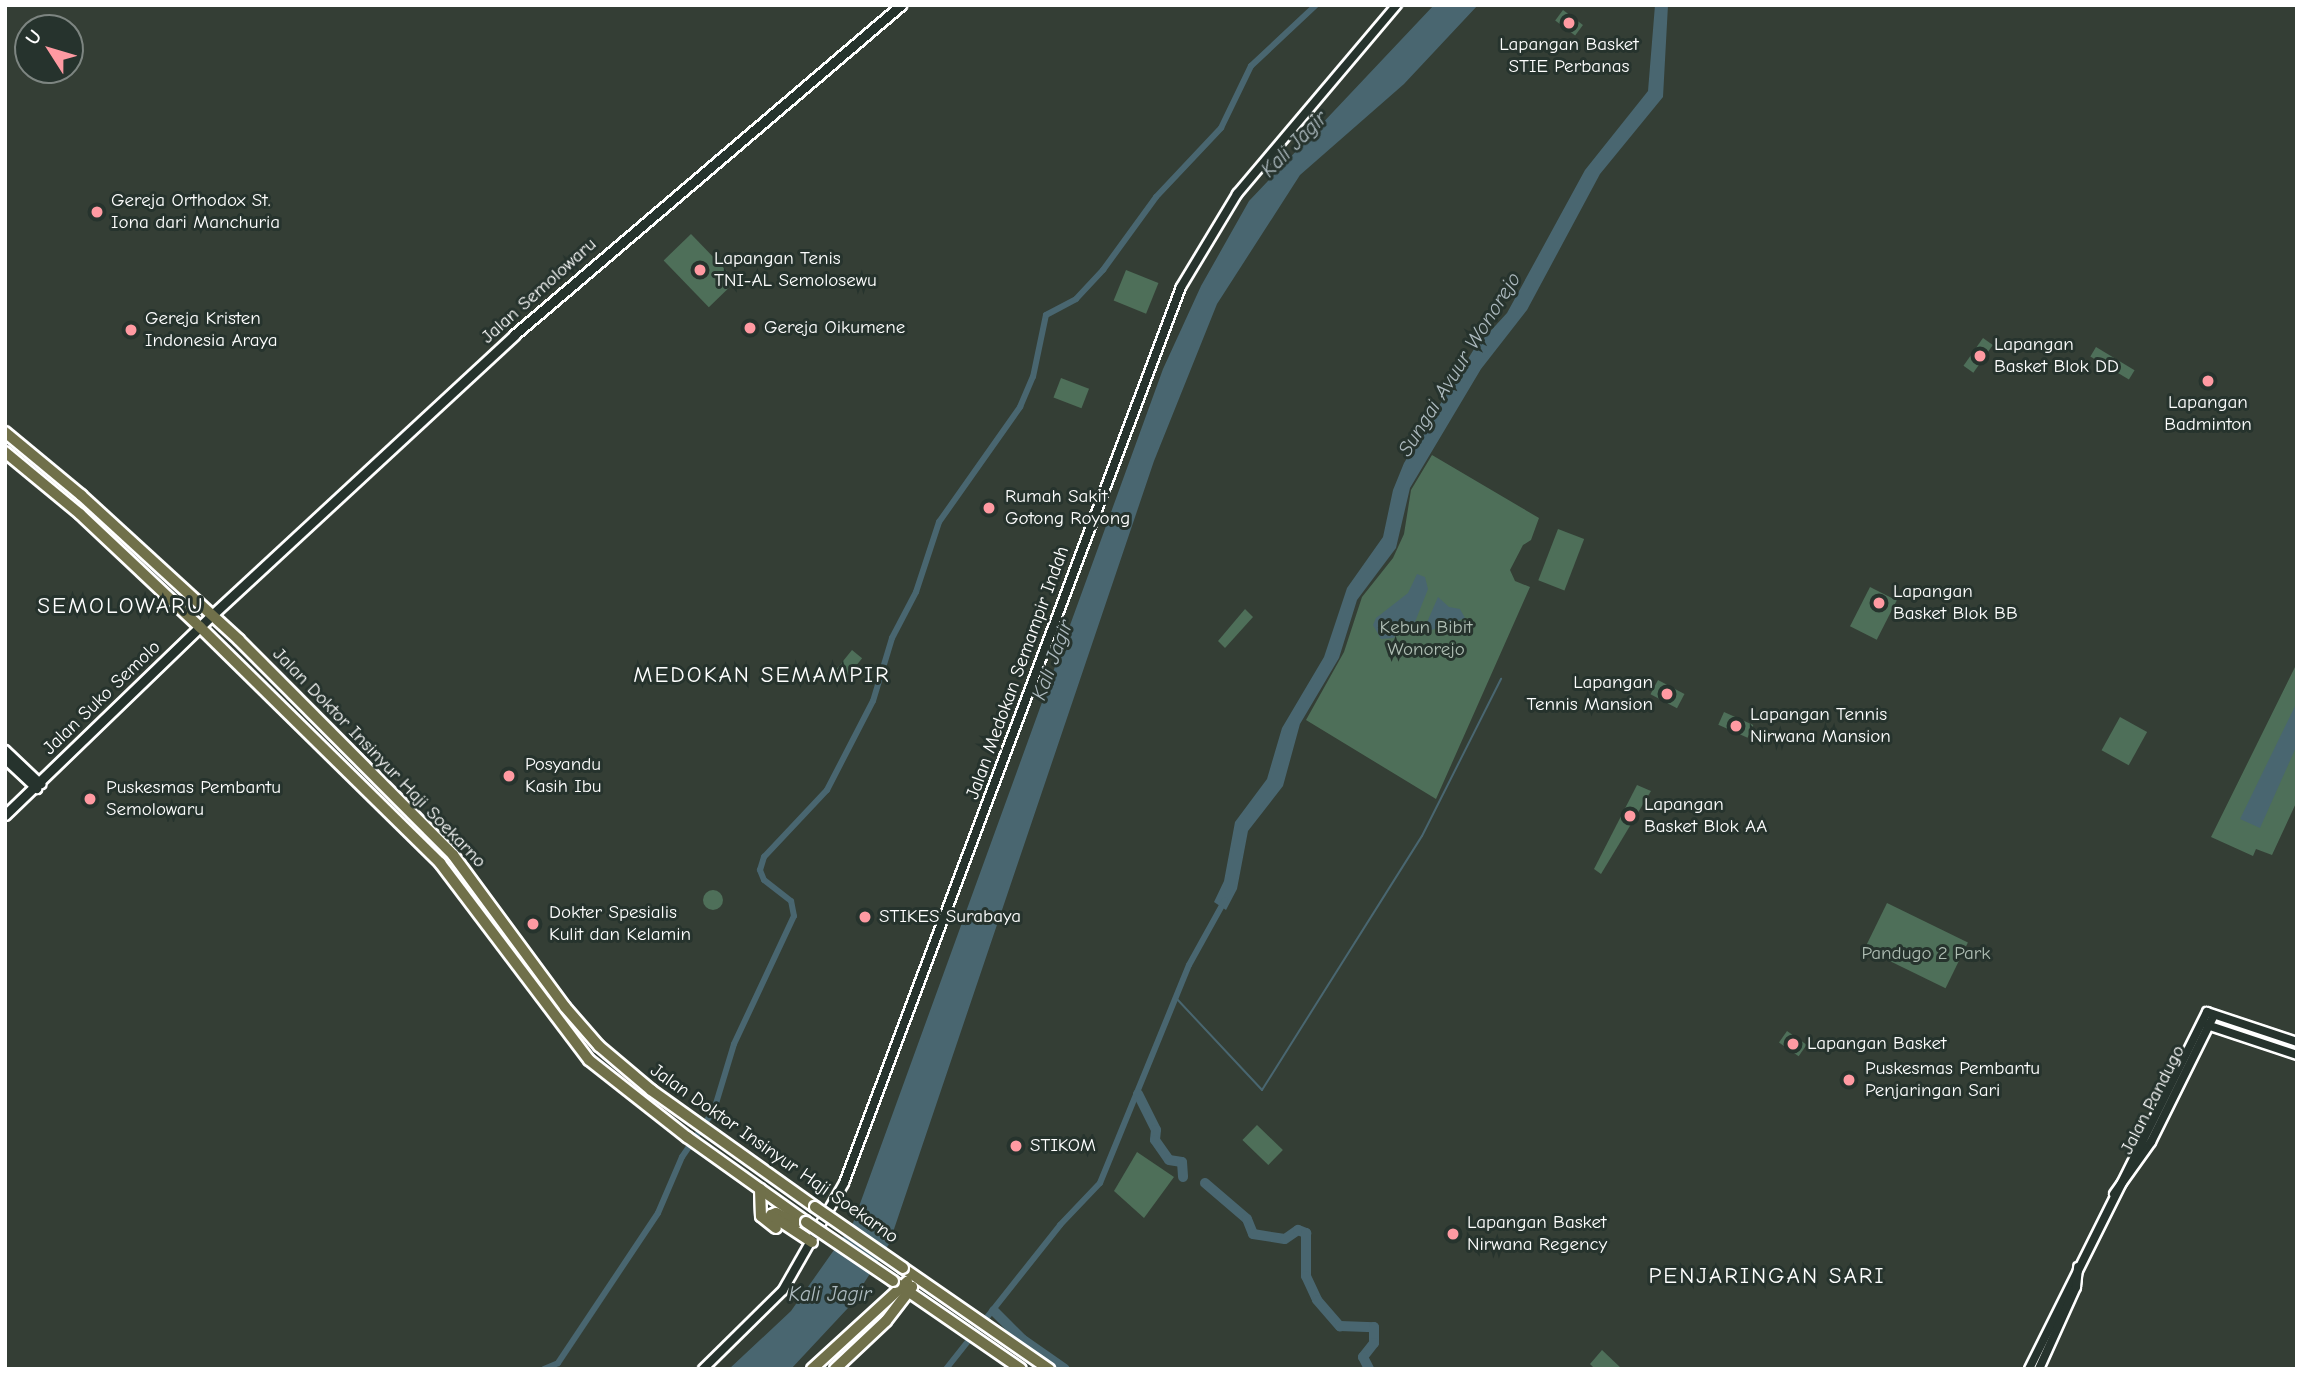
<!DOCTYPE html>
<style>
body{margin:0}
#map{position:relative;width:2302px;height:1374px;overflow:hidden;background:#343e35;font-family:"Comic Neue",sans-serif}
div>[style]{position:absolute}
.green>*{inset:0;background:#4e6f59;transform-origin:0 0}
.round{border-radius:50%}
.water>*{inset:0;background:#496670}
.stream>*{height:2px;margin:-1px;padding:0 1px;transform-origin:1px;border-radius:1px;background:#496670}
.canal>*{height:6px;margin:-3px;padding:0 3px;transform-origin:3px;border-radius:3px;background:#496670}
.river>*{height:10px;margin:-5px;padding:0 5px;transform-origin:5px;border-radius:5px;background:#496670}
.roads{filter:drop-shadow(2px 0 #fff) drop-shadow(-2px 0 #fff) drop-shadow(0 2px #fff) drop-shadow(0 -2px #fff)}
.tertiary>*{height:8px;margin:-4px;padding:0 4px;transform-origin:4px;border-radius:4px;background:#26332d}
.secondary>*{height:9px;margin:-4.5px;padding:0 4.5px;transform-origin:4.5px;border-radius:4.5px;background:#26332d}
.primary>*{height:10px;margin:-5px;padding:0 5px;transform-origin:5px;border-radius:5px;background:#70704a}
.bridges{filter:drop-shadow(2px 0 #fff) drop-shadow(-2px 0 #fff) drop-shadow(0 2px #fff) drop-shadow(0 -2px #fff)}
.primary-bridge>*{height:10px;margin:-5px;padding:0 5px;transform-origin:5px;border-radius:5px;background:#70704a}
.dots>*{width:19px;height:19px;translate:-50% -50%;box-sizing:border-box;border:4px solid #26332d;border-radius:50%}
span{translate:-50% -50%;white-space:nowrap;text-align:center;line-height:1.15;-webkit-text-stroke:6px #26332d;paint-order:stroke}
.poi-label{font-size:19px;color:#fff}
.left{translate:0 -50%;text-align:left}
.right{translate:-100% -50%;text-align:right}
.street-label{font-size:19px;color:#fff}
.park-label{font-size:19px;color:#afbeb4}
.water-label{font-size:21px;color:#adbabf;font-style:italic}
.quarter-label{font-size:23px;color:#fff;letter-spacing:2px}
.frame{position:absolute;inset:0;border:7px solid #fff;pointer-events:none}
.north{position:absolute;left:14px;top:14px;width:70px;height:70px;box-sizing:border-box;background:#26332d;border:2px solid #7d8581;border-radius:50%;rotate:307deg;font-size:19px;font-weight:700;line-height:28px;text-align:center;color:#fff}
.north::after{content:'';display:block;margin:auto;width:24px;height:32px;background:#ff9aa2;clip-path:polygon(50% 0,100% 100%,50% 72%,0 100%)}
</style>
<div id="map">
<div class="green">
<div style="left:1563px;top:10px;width:25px;height:13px;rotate:37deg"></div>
<div style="left:691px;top:234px;width:65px;height:38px;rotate:46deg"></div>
<div style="left:1126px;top:270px;width:35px;height:33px;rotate:22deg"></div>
<div style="left:1983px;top:338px;width:12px;height:34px;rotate:35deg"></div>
<div style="left:2096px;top:347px;width:45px;height:11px;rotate:31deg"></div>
<div style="left:1061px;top:378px;width:30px;height:21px;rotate:21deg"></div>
<div style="clip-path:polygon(1432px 455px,1539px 518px,1531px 540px,1523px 545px,1510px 570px,1515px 581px,1530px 587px,1436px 799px,1306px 720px,1344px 652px,1362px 597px,1393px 558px,1404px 534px,1411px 490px)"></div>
<div style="left:1558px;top:529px;width:28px;height:55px;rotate:21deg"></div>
<div style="left:1870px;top:587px;width:30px;height:44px;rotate:27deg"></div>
<div style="clip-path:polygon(1245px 609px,1253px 617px,1225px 648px,1218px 641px)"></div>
<div style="left:852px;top:650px;width:13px;height:27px;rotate:39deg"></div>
<div style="clip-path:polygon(2297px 663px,2297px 801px,2272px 855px,2256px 849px,2253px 856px,2211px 837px)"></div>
<div style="left:1658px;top:680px;width:30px;height:16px;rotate:28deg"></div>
<div style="left:1724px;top:712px;width:32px;height:14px;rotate:24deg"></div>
<div style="left:2120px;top:717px;width:31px;height:38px;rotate:29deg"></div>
<div style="clip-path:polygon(1637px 785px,1651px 791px,1601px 874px,1594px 869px)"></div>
<div class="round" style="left:703px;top:890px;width:20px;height:20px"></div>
<div style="left:1887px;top:903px;width:90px;height:51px;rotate:26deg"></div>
<div style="left:1787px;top:1031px;width:24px;height:14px;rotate:35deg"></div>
<div style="left:1257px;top:1125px;width:36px;height:21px;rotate:44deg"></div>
<div style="clip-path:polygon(1137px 1152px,1174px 1177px,1144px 1218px,1114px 1191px)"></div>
<div style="clip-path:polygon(1602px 1350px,1622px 1369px,1595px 1369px,1590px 1364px)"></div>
</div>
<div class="water">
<div style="clip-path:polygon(1434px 5px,1478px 5px,1404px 84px,1300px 175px,1217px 304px,1154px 461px,889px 1244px,848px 1308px,791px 1369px,729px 1369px,791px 1311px,853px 1223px,1163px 369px,1201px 286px,1249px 201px)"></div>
<div style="clip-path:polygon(1655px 5px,1668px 5px,1663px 97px,1600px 174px,1527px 310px,1481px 369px,1410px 488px,1396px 548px,1357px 600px,1339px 658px,1300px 724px,1283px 786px,1248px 831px,1237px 889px,1226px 910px,1214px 902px,1224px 881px,1235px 822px,1267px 779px,1282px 728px,1324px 657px,1347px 588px,1383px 537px,1393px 490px,1404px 463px,1474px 349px,1507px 313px,1585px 170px,1648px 91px)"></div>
<div style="clip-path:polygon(1417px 574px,1425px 577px,1428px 589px,1415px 622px,1393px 638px,1381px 639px,1373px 625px,1376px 618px,1408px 593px)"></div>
<div style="clip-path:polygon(1438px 597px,1449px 607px,1460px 609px,1465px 618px,1429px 631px,1425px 627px)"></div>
<div style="clip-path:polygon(2297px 702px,2297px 745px,2260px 828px,2240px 819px)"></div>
</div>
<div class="stream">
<div style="left:1176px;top:998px;width:126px;rotate:46.9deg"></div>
<div style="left:1262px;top:1090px;width:300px;rotate:-57.8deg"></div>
<div style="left:1422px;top:836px;width:176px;rotate:-63.3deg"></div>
</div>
<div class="canal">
<div style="left:544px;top:1369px;width:15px;rotate:-23deg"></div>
<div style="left:558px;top:1363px;width:180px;rotate:-56.3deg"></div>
<div style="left:658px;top:1213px;width:61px;rotate:-66.8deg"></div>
<div style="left:682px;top:1157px;width:57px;rotate:-55.8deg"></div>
<div style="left:714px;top:1110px;width:69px;rotate:-73.1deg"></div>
<div style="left:734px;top:1044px;width:141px;rotate:-64.9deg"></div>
<div style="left:794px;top:916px;width:15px;rotate:-101deg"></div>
<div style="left:791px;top:901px;width:34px;rotate:-142deg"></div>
<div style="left:764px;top:880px;width:11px;rotate:-112deg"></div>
<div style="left:760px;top:870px;width:14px;rotate:-73deg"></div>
<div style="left:764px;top:857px;width:92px;rotate:-46.8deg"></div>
<div style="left:827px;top:790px;width:100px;rotate:-62.7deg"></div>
<div style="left:873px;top:701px;width:66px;rotate:-73.2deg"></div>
<div style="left:892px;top:638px;width:52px;rotate:-62.4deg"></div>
<div style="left:916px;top:592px;width:74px;rotate:-71.8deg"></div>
<div style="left:939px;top:522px;width:141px;rotate:-54.8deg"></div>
<div style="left:1020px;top:407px;width:33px;rotate:-67deg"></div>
<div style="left:1033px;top:377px;width:63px;rotate:-78.2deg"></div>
<div style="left:1046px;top:315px;width:34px;rotate:-28deg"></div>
<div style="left:1076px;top:299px;width:40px;rotate:-47deg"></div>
<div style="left:1103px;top:270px;width:90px;rotate:-54deg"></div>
<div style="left:1156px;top:197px;width:95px;rotate:-46.7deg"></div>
<div style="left:1221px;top:128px;width:69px;rotate:-64.2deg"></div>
<div style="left:1251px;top:66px;width:89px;rotate:-43.2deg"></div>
<div style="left:946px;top:1369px;width:184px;rotate:-51.6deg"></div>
<div style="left:1060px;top:1225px;width:58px;rotate:-46.4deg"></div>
<div style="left:1100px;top:1183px;width:235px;rotate:-67.8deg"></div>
<div style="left:1189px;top:965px;width:74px;rotate:-61deg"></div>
</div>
<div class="river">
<div style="left:1138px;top:1094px;width:40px;rotate:63.4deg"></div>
<div style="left:1156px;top:1130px;width:10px;rotate:96deg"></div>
<div style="left:1155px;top:1140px;width:24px;rotate:55deg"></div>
<div style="left:1169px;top:1160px;width:13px;rotate:9deg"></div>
<div style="left:1182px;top:1162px;width:15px;rotate:86deg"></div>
<div style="left:1205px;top:1183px;width:55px;rotate:40.6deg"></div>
<div style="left:1247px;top:1219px;width:16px;rotate:68deg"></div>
<div style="left:1253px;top:1234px;width:32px;rotate:9deg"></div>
<div style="left:1285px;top:1239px;width:16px;rotate:-35deg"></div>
<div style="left:1298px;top:1230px;width:9px;rotate:21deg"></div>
<div style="left:1306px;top:1233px;width:43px;rotate:90deg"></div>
<div style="left:1306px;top:1276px;width:26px;rotate:65deg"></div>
<div style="left:1317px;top:1300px;width:35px;rotate:49deg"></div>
<div style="left:1340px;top:1326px;width:34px;rotate:2deg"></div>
<div style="left:1374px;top:1327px;width:16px;rotate:90deg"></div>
<div style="left:1374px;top:1343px;width:18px;rotate:128deg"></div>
<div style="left:1363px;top:1357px;width:13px;rotate:63deg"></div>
<div style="left:994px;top:1311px;width:40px;rotate:45deg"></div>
<div style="left:1022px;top:1339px;width:52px;rotate:34.9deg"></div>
</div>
<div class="roads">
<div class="tertiary">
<div style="left:5px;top:750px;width:50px;rotate:43.4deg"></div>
<div style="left:5px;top:759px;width:44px;rotate:43.2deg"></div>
<div style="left:2207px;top:1025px;width:95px;rotate:18.4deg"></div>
<div style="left:2114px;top:1194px;width:64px;rotate:-54.6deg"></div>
<div style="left:2151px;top:1142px;width:142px;rotate:-63.6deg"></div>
<div style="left:703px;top:1369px;width:112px;rotate:-44.6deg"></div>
<div style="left:783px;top:1290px;width:123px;rotate:-60.3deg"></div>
<div style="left:844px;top:1183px;width:957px;rotate:-69.39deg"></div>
<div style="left:1181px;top:287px;width:109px;rotate:-58.9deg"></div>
<div style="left:1237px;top:194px;width:248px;rotate:-49.8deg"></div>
<div style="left:2029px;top:1369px;width:399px;rotate:-63.5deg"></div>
<div style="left:2207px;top:1012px;width:95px;rotate:18.4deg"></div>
<div style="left:2039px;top:1369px;width:90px;rotate:-65.7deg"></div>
<div style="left:2076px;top:1287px;width:20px;rotate:-84deg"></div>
</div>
<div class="secondary">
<div style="left:5px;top:815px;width:286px;rotate:-44deg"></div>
<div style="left:211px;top:616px;width:413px;rotate:-42.8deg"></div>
<div style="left:514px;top:335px;width:509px;rotate:-40.45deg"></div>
</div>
<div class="primary">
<div style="left:5px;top:432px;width:99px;rotate:39.7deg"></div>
<div style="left:81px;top:495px;width:214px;rotate:42.5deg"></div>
<div style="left:239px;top:640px;width:303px;rotate:45.1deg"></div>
<div style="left:453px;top:855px;width:189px;rotate:53.6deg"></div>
<div style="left:565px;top:1007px;width:52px;rotate:48.9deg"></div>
<div style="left:599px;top:1046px;width:68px;rotate:40.2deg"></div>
<div style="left:651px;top:1090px;width:201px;rotate:35.5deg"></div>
<div style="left:5px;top:452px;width:97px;rotate:39.6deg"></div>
<div style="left:80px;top:514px;width:165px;rotate:43.3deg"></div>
<div style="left:200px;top:627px;width:337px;rotate:44.5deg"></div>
<div style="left:440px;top:863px;width:247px;rotate:52.9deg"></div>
<div style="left:589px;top:1060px;width:125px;rotate:38.2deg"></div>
<div style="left:687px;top:1137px;width:146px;rotate:35.5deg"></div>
<div style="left:760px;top:1189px;width:27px;rotate:88deg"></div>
<div style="left:761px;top:1216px;width:19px;rotate:39deg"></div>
<div style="left:805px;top:1221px;width:10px;rotate:169deg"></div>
<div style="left:795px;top:1223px;width:21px;rotate:-152deg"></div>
<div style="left:776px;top:1213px;width:5px;rotate:158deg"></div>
<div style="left:771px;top:1215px;width:49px;rotate:33.4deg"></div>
<div style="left:903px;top:1268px;width:178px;rotate:34.7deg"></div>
<div style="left:893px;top:1281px;width:155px;rotate:34.5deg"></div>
<div style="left:812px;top:1369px;width:129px;rotate:-42.5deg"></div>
<div style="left:835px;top:1369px;width:70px;rotate:-43.3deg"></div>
<div style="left:886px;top:1321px;width:43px;rotate:-52.6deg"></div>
</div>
</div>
<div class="bridges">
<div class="primary-bridge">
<div style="left:815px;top:1207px;width:107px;rotate:34.7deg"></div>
<div style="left:806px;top:1222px;width:105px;rotate:34.1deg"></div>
</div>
</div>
<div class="dots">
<div style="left:1569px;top:23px;background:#ff9aa2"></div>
<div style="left:97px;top:212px;background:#ff9aa2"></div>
<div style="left:700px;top:270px;background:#ff9aa2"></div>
<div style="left:750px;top:328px;background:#ff9aa2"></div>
<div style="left:131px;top:330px;background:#ff9aa2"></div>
<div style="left:1980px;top:356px;background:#ff9aa2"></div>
<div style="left:2208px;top:381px;background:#ff9aa2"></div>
<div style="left:989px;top:508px;background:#ff9aa2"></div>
<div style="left:1879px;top:603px;background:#ff9aa2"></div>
<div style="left:1667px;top:694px;background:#ff9aa2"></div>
<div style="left:1736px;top:726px;background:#ff9aa2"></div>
<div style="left:509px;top:776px;background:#ff9aa2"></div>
<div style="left:90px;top:799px;background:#ff9aa2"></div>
<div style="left:1630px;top:816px;background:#ff9aa2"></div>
<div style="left:865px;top:917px;background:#ff9aa2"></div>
<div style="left:533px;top:924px;background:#ff9aa2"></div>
<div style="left:1793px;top:1044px;background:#ff9aa2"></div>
<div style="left:1849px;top:1080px;background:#ff9aa2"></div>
<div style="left:1016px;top:1146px;background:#ff9aa2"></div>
<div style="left:1453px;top:1234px;background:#ff9aa2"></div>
</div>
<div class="poi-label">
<span style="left:1569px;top:56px">Lapangan Basket<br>STIE Perbanas</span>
<span class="left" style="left:111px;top:212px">Gereja Orthodox St.<br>Iona dari Manchuria</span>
<span class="left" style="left:714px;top:270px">Lapangan Tenis<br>TNI-AL Semolosewu</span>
<span class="left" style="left:145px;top:330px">Gereja Kristen<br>Indonesia Araya</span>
<span class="left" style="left:764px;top:328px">Gereja Oikumene</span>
<span class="left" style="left:1994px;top:356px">Lapangan<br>Basket Blok DD</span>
<span style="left:2208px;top:414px">Lapangan<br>Badminton</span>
<span class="left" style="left:1005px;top:508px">Rumah Sakit<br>Gotong Royong</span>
<span class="left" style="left:1893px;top:603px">Lapangan<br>Basket Blok BB</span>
<span class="right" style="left:1653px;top:694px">Lapangan<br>Tennis Mansion</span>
<span class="left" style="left:1750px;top:726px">Lapangan Tennis<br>Nirwana Mansion</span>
<span class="left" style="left:525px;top:776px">Posyandu<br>Kasih Ibu</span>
<span class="left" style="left:106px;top:799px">Puskesmas Pembantu<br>Semolowaru</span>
<span class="left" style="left:1644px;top:816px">Lapangan<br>Basket Blok AA</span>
<span class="left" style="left:549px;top:924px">Dokter Spesialis<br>Kulit dan Kelamin</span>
<span class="left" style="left:879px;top:917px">STIKES Surabaya</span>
<span class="left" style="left:1807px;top:1044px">Lapangan Basket</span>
<span class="left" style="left:1865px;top:1080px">Puskesmas Pembantu<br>Penjaringan Sari</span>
<span class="left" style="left:1030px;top:1146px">STIKOM</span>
<span class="left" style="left:1467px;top:1234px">Lapangan Basket<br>Nirwana Regency</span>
</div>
<div class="street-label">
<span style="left:539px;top:291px;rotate:-42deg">Jalan Semolowaru</span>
<span style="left:1018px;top:673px;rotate:-70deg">Jalan Medokan Semampir Indah</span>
<span style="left:102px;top:698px;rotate:-44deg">Jalan Suko Semolo</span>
<span style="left:379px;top:758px;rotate:46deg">Jalan Doktor Insinyur Haji Soekarno</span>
<span style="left:2153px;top:1100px;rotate:-63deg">Jalan Pandugo</span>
<span style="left:774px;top:1154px;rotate:35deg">Jalan Doktor Insinyur Haji Soekarno</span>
</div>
<div class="park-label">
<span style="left:1426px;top:639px">Kebun Bibit<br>Wonorejo</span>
<span style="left:1926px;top:954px">Pandugo 2 Park</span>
</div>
<div class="water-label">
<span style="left:1294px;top:144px;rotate:-45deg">Kali Jagir</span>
<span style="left:1459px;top:364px;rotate:-58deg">Sungai Avuur Wonorejo</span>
<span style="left:1052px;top:660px;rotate:-70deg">Kali Jagir</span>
<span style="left:830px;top:1294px">Kali Jagir</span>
</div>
<div class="quarter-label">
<span style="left:121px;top:606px">SEMOLOWARU</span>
<span style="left:762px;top:675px">MEDOKAN SEMAMPIR</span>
<span style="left:1767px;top:1276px">PENJARINGAN SARI</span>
</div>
<div class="frame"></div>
<div class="north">U</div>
</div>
